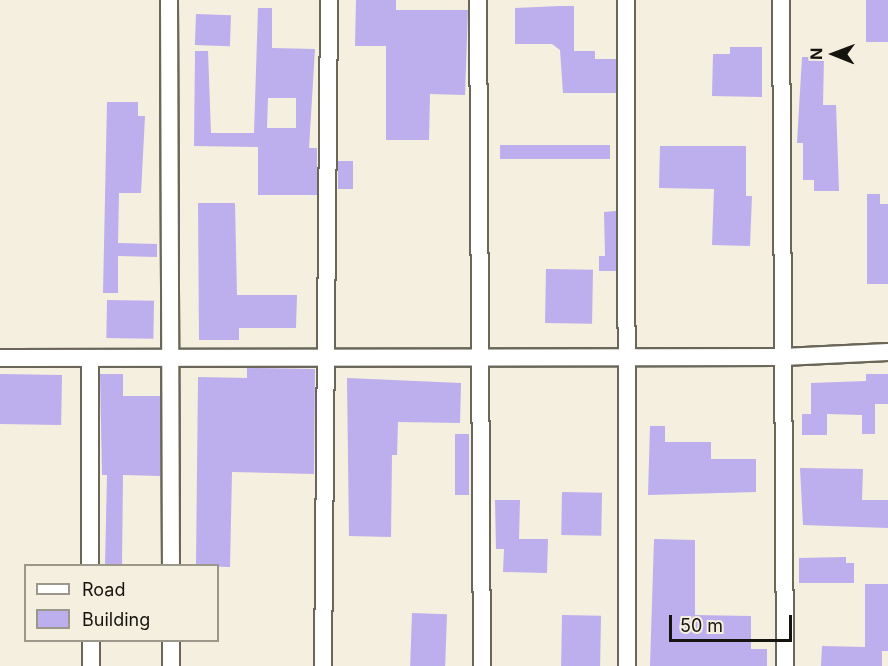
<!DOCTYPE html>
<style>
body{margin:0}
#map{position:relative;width:888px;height:666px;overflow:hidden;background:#f4efde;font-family:Inter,sans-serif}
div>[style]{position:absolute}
.building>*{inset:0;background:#bdaeed;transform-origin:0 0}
.roads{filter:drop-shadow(2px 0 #6a6758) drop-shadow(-2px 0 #6a6758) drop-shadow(0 2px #6a6758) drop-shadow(0 -2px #6a6758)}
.minor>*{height:16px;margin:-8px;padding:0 8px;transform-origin:8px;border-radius:8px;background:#fff}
span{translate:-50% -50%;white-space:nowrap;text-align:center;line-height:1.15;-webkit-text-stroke:4.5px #f4efde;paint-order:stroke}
.legend{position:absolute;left:24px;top:564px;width:195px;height:78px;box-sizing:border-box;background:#f4efde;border:2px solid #9b978b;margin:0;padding:8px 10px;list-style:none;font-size:18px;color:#16140e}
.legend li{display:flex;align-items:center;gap:12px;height:30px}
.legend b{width:30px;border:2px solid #9b978b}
.north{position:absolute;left:804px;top:24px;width:60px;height:60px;-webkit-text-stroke:4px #f4efde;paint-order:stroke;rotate:271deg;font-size:16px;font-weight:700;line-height:24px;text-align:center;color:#16140e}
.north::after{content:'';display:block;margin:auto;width:21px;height:27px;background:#16140e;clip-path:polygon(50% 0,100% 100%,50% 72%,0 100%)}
.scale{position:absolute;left:669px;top:615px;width:123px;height:27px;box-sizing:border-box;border:3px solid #16140e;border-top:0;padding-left:8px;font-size:18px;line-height:21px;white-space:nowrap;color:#16140e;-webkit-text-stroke:4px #f4efde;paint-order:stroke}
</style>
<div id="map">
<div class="building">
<div style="clip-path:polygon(356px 0,396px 0,396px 10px,468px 10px,465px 95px,430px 94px,429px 140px,386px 140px,386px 46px,355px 46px)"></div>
<div style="left:866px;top:0;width:22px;height:42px"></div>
<div style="clip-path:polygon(560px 6px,574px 6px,574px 51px,595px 51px,595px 59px,616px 59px,616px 93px,563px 93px,560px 50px,552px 44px,515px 44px,515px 8px)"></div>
<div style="clip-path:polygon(evenodd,258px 8px,272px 8px,272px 48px,315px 49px,309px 148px,317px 148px,317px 195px,258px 195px,258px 147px,194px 146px,195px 51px,208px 51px,211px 133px,254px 133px,258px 8px,268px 98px,296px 98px,296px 128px,267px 128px,268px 98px)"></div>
<div style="left:196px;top:14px;width:35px;height:31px;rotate:2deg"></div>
<div style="clip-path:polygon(730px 47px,762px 47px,762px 97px,712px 96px,713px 54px,730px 54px)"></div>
<div style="clip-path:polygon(802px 57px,824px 57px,823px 105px,836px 105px,839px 191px,814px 191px,814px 180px,803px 180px,803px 143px,797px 143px)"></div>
<div style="clip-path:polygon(107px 102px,138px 102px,138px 116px,145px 116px,141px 193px,119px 193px,118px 243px,157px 244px,157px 257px,118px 256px,118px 293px,103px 293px)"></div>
<div style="left:500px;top:145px;width:110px;height:14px"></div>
<div style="clip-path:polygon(660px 146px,746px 146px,746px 196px,752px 196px,750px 246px,712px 245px,714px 189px,659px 188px)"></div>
<div style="left:338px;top:161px;width:15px;height:28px"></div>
<div style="clip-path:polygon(867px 194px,880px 194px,880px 204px,888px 204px,888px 284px,867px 284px)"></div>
<div style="clip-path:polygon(198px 203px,235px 203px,237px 295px,297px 295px,296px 328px,239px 328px,239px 340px,199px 340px)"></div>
<div style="clip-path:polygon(616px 211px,616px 271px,599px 271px,599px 256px,605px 256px,604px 212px)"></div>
<div style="left:546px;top:269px;width:47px;height:54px;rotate:1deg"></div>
<div style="left:107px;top:300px;width:47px;height:38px;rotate:1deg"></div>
<div style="clip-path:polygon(247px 368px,315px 369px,314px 474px,232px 472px,230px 567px,196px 566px,198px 377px,247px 378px)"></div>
<div style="left:0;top:374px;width:62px;height:50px;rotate:1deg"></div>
<div style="clip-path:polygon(100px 374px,123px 374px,123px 396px,160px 396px,160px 476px,123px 475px,122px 566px,105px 566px,107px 475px,102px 475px)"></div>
<div style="clip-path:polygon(866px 374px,888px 374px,888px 404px,875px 404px,875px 434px,862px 434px,862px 415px,827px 414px,827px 435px,802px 435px,802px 414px,811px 414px,811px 383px,866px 381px)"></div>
<div style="clip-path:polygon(347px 378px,461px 383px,460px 423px,398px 422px,397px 455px,392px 455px,391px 537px,349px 536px)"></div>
<div style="clip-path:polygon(650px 426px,665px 426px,665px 442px,711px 442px,711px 459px,756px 459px,756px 492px,648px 495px)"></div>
<div style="left:455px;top:434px;width:14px;height:61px"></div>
<div style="clip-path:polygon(800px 468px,863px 469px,862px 500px,888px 500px,888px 528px,803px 525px)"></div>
<div style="left:562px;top:492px;width:40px;height:43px;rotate:1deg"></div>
<div style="clip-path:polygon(495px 500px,520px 500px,519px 539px,548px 539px,547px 573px,503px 572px,504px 549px,496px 549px)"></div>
<div style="clip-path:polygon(654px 539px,695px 540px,695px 615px,751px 616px,751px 649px,767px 649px,767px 666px,650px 666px)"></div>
<div style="clip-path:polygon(846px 557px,846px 563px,854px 563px,854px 583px,799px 583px,799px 558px)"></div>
<div style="clip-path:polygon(865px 584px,888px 584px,888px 651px,882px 651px,882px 666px,821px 666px,822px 646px,865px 647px)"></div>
<div style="left:412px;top:613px;width:35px;height:53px;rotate:2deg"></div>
<div style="left:562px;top:615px;width:39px;height:51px;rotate:1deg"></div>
</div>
<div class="roads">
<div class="minor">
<div style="left:169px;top:0;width:566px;rotate:89.8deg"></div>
<div style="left:478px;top:0;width:666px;rotate:89.66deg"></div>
<div style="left:626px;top:0;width:666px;rotate:89.91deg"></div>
<div style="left:781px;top:0;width:666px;rotate:89.66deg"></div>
<div style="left:0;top:358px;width:783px;rotate:-0.07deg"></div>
<div style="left:783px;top:357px;width:105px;rotate:-2.7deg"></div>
<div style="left:90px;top:358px;width:208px;rotate:90deg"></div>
<div style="left:91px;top:640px;width:26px;rotate:90deg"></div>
<div style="left:171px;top:640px;width:26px;rotate:90deg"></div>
<div style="left:323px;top:666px;width:666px;rotate:-89.48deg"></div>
</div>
</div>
<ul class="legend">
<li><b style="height:8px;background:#fff"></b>Road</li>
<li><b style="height:16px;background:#bdaeed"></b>Building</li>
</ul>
<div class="north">N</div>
<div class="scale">50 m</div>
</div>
